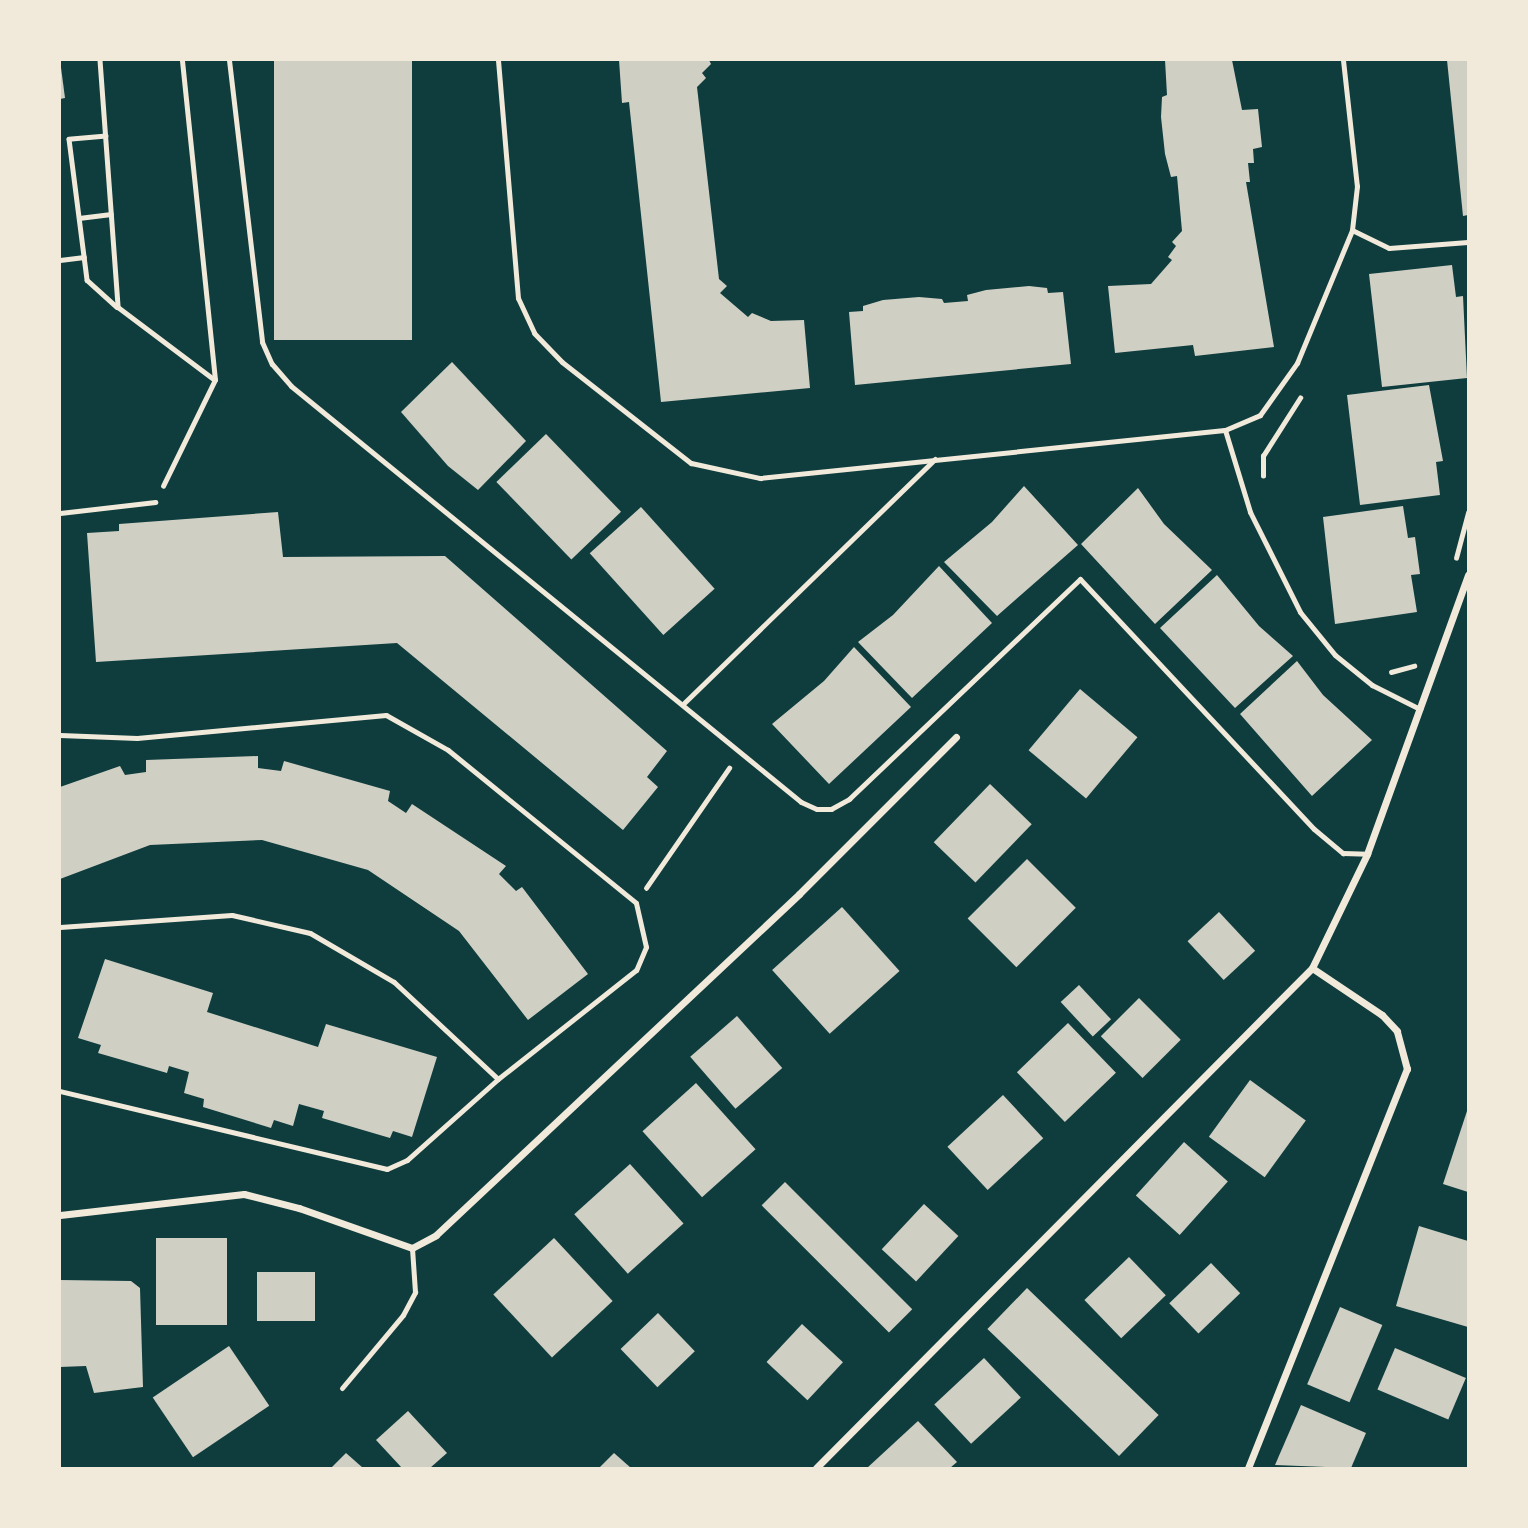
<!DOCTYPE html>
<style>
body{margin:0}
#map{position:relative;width:1528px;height:1528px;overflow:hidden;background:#0f3d3e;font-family:"Open Sans",sans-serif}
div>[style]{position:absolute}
.building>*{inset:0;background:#cfcfc3;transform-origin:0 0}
.path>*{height:4.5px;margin:-2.25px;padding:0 2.25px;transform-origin:2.25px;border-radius:2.25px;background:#f1e9da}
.service>*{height:5px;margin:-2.5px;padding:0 2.5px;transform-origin:2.5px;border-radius:2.5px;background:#f1e9da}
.minor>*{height:7px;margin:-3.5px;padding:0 3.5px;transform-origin:3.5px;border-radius:3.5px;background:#f1e9da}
span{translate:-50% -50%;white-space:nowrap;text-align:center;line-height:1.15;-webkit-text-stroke:5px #f1e9da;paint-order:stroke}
.frame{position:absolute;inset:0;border:61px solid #f1e9da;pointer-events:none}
</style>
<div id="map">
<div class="building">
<div style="clip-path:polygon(60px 60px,65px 98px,60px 99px)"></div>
<div style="left:274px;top:60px;width:138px;height:280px"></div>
<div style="clip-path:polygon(619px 60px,709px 60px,711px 64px,702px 73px,706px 78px,697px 87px,719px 279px,727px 286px,720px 293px,748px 317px,752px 313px,771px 321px,804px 320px,810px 388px,661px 402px,629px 102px,622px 103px)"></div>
<div style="clip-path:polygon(1165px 60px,1232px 60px,1242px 110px,1258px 109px,1262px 147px,1253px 149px,1254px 163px,1248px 163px,1250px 182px,1246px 182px,1274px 347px,1195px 356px,1193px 345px,1115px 353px,1108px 286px,1151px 284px,1172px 260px,1168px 257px,1176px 246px,1172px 242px,1182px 231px,1177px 176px,1171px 177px,1165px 154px,1161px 117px,1162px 97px,1167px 95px)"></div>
<div style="clip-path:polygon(1447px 60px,1468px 60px,1468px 215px,1463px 216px)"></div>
<div style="clip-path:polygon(1452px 265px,1456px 297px,1463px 296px,1467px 378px,1382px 387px,1369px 274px)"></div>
<div style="clip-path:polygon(1029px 286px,1047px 288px,1048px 293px,1063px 292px,1071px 364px,855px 385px,849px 312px,863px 311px,863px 306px,883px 300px,919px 297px,942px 299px,944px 303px,968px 301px,967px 295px,986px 290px)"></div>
<div style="clip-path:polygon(452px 362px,526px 441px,478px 490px,448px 466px,401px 412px)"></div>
<div style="clip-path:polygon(1429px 385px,1443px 461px,1436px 462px,1440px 495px,1360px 505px,1347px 395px)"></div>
<div style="left:546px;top:434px;width:108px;height:69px;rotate:46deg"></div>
<div style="clip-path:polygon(1024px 486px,1078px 545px,997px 616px,944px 562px,992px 522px)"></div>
<div style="clip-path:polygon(1138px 488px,1164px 524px,1212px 570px,1155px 624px,1081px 544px)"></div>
<div style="clip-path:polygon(1403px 506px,1408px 538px,1415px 537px,1420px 574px,1411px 575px,1417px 612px,1335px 624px,1323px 517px)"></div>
<div style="left:641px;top:507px;width:110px;height:69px;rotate:48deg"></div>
<div style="clip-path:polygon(278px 512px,283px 557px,445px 556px,667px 751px,647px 777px,658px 787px,623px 830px,397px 643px,96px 662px,87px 533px,119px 531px,119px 524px)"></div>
<div style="clip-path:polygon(939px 566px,992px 623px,912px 698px,858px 642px,893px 615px)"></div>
<div style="clip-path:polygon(1217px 575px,1259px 626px,1293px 656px,1235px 708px,1160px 628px)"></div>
<div style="clip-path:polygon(854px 647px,911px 707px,829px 784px,772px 724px,824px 681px)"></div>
<div style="clip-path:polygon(1297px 661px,1323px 695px,1372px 740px,1312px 796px,1240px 714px)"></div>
<div style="left:1080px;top:689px;width:75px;height:80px;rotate:40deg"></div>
<div style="clip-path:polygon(258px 756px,258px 768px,281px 771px,284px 761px,390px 791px,388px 801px,406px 813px,412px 804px,506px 866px,499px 874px,516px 891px,522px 887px,588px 974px,528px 1020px,459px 931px,368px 870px,262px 840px,150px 845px,60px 879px,60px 787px,120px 766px,125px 775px,146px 772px,146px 760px)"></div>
<div style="left:990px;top:784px;width:58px;height:81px;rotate:44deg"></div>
<div style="left:1027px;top:859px;width:69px;height:84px;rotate:45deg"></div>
<div style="left:842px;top:907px;width:86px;height:94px;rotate:48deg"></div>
<div style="left:1219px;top:912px;width:53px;height:43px;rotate:47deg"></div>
<div style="clip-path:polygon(105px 959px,213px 993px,207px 1012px,318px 1047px,326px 1024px,437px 1057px,412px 1137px,393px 1131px,390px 1138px,322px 1118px,324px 1111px,299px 1104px,293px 1126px,274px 1120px,271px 1128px,203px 1107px,204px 1099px,184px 1093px,189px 1072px,169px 1066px,167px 1073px,98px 1053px,101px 1045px,78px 1038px)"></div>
<div style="left:1079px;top:985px;width:47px;height:25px;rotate:47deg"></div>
<div style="left:1139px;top:998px;width:59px;height:54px;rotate:45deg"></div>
<div style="left:737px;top:1016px;width:69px;height:62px;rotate:49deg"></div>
<div style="left:1068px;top:1023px;width:69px;height:71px;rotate:46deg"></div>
<div style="left:1250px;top:1080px;width:69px;height:70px;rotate:36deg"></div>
<div style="left:696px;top:1083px;width:89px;height:72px;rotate:48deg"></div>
<div style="left:1003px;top:1095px;width:59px;height:76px;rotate:47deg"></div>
<div style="clip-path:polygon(1468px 1108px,1468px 1192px,1443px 1184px)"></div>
<div style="left:1184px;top:1142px;width:59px;height:72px;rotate:42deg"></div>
<div style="left:630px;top:1164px;width:80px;height:75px;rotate:48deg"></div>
<div style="left:785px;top:1182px;width:180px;height:33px;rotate:45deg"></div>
<div style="left:924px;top:1204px;width:47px;height:62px;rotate:43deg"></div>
<div style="clip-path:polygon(1419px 1226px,1468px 1241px,1468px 1327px,1396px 1306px)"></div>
<div style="left:156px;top:1238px;width:71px;height:87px"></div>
<div style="left:554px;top:1238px;width:86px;height:83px;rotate:47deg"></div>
<div style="left:1129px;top:1257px;width:53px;height:62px;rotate:46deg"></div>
<div style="left:1211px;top:1263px;width:42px;height:58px;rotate:46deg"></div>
<div style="left:257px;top:1272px;width:58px;height:49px"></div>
<div style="clip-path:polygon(60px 1280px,131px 1281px,140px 1288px,143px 1387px,94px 1393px,86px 1366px,60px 1367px)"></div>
<div style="left:1027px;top:1288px;width:183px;height:57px;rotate:44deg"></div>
<div style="left:1340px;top:1307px;width:46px;height:84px;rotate:23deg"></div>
<div style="left:658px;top:1313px;width:53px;height:52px;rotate:46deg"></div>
<div style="left:802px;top:1324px;width:56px;height:52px;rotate:43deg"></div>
<div style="left:229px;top:1346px;width:72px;height:92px;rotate:56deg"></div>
<div style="left:1395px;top:1348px;width:77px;height:45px;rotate:23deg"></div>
<div style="left:984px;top:1358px;width:54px;height:68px;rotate:47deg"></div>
<div style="clip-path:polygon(1301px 1405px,1366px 1433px,1351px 1468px,1275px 1465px)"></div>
<div style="clip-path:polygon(408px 1411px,447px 1453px,430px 1468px,402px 1468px,376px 1440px)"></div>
<div style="clip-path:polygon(918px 1421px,957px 1462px,950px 1468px,867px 1468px)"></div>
<div style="clip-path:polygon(346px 1453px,363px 1468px,331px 1468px)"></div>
<div style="clip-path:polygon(614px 1453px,631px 1468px,599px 1468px)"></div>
</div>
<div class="path">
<div style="left:100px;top:60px;width:248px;rotate:85.8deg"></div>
<div style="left:118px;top:307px;width:121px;rotate:37deg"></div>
<div style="left:106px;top:136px;width:37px;rotate:175deg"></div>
<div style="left:69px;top:139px;width:142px;rotate:82.7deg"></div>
<div style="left:87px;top:280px;width:40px;rotate:42deg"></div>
<div style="left:79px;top:218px;width:32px;rotate:-7deg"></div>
<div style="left:60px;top:260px;width:24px;rotate:-7deg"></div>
<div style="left:1263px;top:476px;width:20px;rotate:-90deg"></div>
<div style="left:1263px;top:456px;width:69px;rotate:-57.5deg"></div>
<div style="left:163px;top:486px;width:118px;rotate:-63.9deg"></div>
<div style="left:215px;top:380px;width:322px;rotate:-95.9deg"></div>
<div style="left:1456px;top:558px;width:47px;rotate:-75.1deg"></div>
<div style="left:1391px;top:672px;width:24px;rotate:-15deg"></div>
<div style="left:646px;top:888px;width:146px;rotate:-55.3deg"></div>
</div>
<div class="service">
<div style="left:229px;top:60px;width:284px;rotate:83.3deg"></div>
<div style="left:262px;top:342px;width:24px;rotate:66deg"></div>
<div style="left:272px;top:364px;width:29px;rotate:49deg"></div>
<div style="left:291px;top:386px;width:658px;rotate:39.2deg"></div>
<div style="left:801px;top:802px;width:17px;rotate:24deg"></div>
<div style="left:817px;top:809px;width:14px"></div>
<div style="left:831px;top:809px;width:21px;rotate:-29deg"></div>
<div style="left:849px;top:799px;width:319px;rotate:-43.6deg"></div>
<div style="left:1080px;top:579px;width:342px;rotate:46.9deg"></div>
<div style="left:1314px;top:829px;width:38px;rotate:40deg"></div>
<div style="left:1343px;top:853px;width:24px;rotate:2deg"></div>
<div style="left:498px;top:60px;width:239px;rotate:85.2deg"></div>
<div style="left:518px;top:298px;width:38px;rotate:65deg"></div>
<div style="left:534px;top:333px;width:40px;rotate:46deg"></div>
<div style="left:562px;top:362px;width:164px;rotate:38.1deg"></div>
<div style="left:691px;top:463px;width:71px;rotate:12.3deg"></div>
<div style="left:760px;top:478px;width:467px;rotate:-5.9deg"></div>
<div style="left:1225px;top:430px;width:38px;rotate:-23deg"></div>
<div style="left:1260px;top:415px;width:64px;rotate:-54.6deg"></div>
<div style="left:1297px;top:363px;width:144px;rotate:-67.5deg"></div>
<div style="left:1343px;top:60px;width:127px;rotate:83.7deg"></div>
<div style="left:1357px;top:186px;width:44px;rotate:96.5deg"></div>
<div style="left:1352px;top:230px;width:41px;rotate:25.9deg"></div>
<div style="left:1389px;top:248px;width:79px;rotate:-4.3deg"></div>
<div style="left:1225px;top:430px;width:86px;rotate:73deg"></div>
<div style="left:1250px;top:512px;width:112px;rotate:63.4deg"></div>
<div style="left:1300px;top:612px;width:55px;rotate:50.9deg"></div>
<div style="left:1335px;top:655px;width:48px;rotate:39deg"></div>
<div style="left:1372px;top:685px;width:54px;rotate:26.6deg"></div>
<div style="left:60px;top:513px;width:96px;rotate:-6.6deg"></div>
<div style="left:684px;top:703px;width:350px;rotate:-44.2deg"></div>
<div style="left:60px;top:735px;width:77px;rotate:2.2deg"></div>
<div style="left:137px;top:738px;width:250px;rotate:-5.3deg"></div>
<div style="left:386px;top:715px;width:71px;rotate:29.4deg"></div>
<div style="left:448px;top:750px;width:242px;rotate:39.1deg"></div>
<div style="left:636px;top:903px;width:45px;rotate:77.2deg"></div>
<div style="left:646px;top:947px;width:25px;rotate:113deg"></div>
<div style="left:636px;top:970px;width:176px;rotate:141.7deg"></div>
<div style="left:498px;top:1079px;width:122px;rotate:138.3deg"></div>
<div style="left:407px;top:1160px;width:22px;rotate:156deg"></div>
<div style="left:387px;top:1169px;width:336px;rotate:-166.6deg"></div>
<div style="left:60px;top:927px;width:172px;rotate:-4deg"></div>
<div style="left:232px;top:915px;width:80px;rotate:13deg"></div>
<div style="left:310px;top:933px;width:97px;rotate:30.3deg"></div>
<div style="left:394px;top:982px;width:142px;rotate:43deg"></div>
<div style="left:342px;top:1388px;width:95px;rotate:-50.1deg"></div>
<div style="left:403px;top:1315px;width:26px;rotate:-62deg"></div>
<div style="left:415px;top:1292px;width:44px;rotate:-93.9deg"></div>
</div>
<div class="minor">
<div style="left:60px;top:1215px;width:185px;rotate:-6.5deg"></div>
<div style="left:244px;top:1194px;width:57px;rotate:14.3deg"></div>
<div style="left:299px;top:1208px;width:120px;rotate:19.5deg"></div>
<div style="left:412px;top:1248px;width:27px;rotate:-28deg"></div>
<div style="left:436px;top:1235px;width:498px;rotate:-43.2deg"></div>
<div style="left:799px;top:894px;width:222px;rotate:-45deg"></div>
<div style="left:816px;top:1468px;width:704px;rotate:-45.23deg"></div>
<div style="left:1312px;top:968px;width:127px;rotate:-64.2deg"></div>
<div style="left:1367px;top:854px;width:297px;rotate:-70.1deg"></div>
<div style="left:1248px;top:1468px;width:430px;rotate:-68.3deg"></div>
<div style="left:1407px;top:1069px;width:39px;rotate:-105deg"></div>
<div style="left:1397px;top:1031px;width:22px;rotate:-133deg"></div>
<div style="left:1382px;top:1015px;width:84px;rotate:-146.1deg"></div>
</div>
<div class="frame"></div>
</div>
